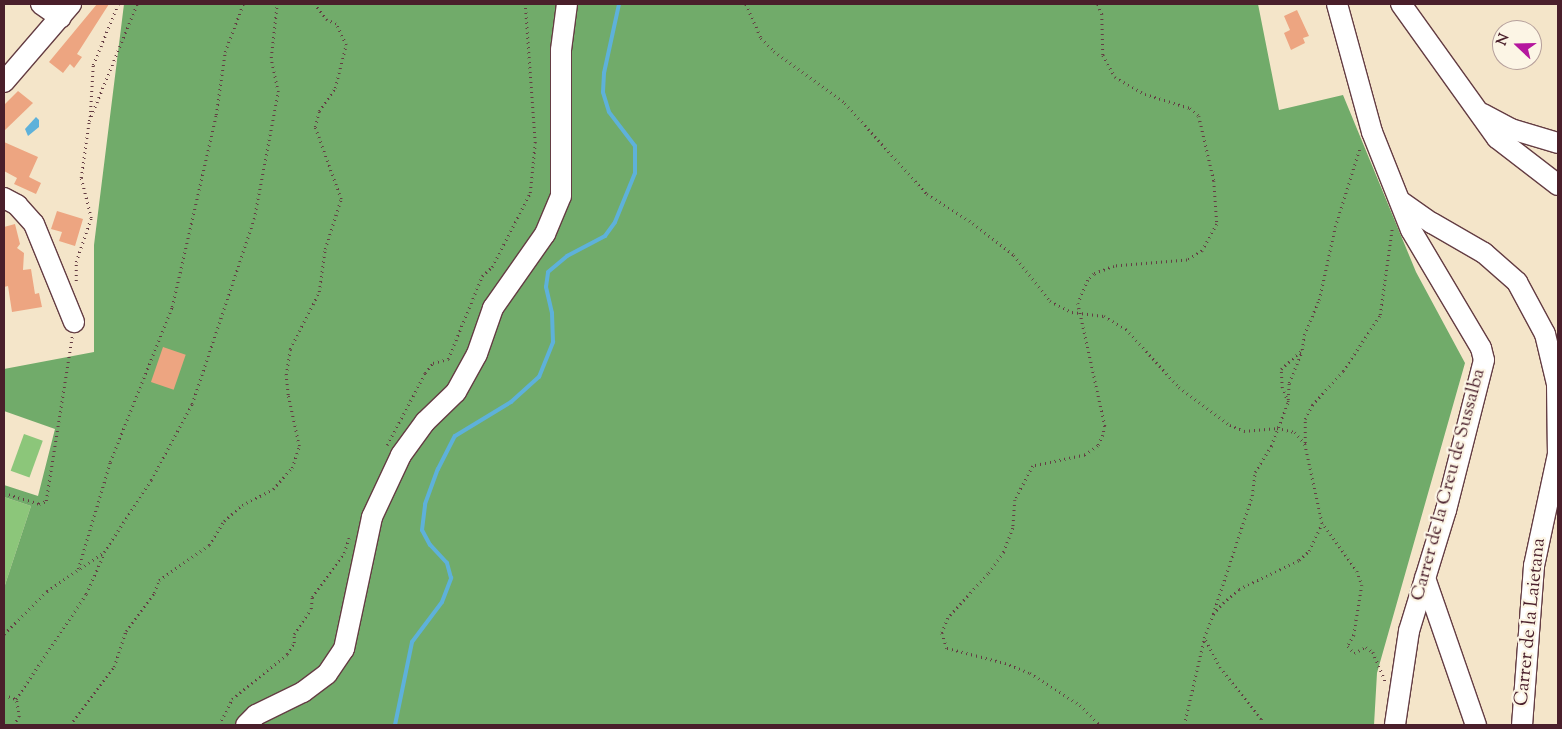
<!DOCTYPE html>
<style>
body{margin:0}
#map{position:relative;width:1562px;height:729px;overflow:hidden;background:#f4e5c9;font-family:"Sorts Mill Goudy",serif}
div>[style]{position:absolute}
.green>*{inset:0;background:#8cc67a;transform-origin:0 0}
.forest>*{inset:0;background:#71ab6a}
.water>*{inset:0;background:#5eb1da}
.stream>*{height:4px;margin:-2px;padding:0 2px;transform-origin:2px;border-radius:2px;background:#5eb1da}
.building>*{inset:0;background:#eda581;transform-origin:0 0}
.path>*{height:2.5px;margin-top:-1.25px;transform-origin:0;background:repeating-linear-gradient(90deg,#643d43 0 1px,transparent 0 5px)}
.roads{filter:drop-shadow(1px 0 #643d43) drop-shadow(-1px 0 #643d43) drop-shadow(0 1px #643d43) drop-shadow(0 -1px #643d43)}
.minor>*{height:20px;margin:-10px;padding:0 10px;transform-origin:10px;border-radius:10px;background:#fff}
span{translate:-50% -50%;white-space:nowrap;text-align:center;line-height:1.15;-webkit-text-stroke:4.5px #fcf5e5;paint-order:stroke}
.street-label{font-size:19px;color:#4a1f2b}
.frame{position:absolute;inset:0;border:5px solid #4a1f2b;pointer-events:none}
.north{position:absolute;left:1492px;top:20px;width:50px;height:50px;box-sizing:border-box;background:#fcf5e5;border:1px solid #b59f9b;border-radius:50%;rotate:291deg;font-size:14px;font-weight:700;line-height:20px;text-align:center;color:#4a1f2b}
.north::after{content:'';display:block;margin:auto;width:18px;height:22px;background:#b5179e;clip-path:polygon(50% 0,100% 100%,50% 72%,0 100%)}
</style>
<div id="map">
<div class="green">
<div style="left:24px;top:434px;width:20px;height:39px;rotate:20deg"></div>
<div style="clip-path:polygon(4px 497px,31px 506px,4px 588px)"></div>
</div>
<div class="forest">
<div style="clip-path:polygon(124px 4px,1258px 4px,1279px 110px,1343px 95px,1416px 272px,1465px 363px,1377px 673px,1374px 725px,4px 725px,4px 588px,31px 506px,4px 497px,4px 485px,38px 496px,55px 429px,4px 411px,4px 369px,94px 352px,94px 245px)"></div>
</div>
<div class="water">
<div style="clip-path:polygon(36px 117px,39px 120px,39px 127px,28px 136px,25px 129px)"></div>
</div>
<div class="stream">
<div style="left:395px;top:725px;width:85px;rotate:-78.4deg"></div>
<div style="left:412px;top:642px;width:50px;rotate:-53.1deg"></div>
<div style="left:442px;top:602px;width:26px;rotate:-69deg"></div>
<div style="left:451px;top:578px;width:16px;rotate:-105deg"></div>
<div style="left:447px;top:563px;width:25px;rotate:-133deg"></div>
<div style="left:430px;top:545px;width:17px;rotate:-118deg"></div>
<div style="left:422px;top:530px;width:26px;rotate:-83deg"></div>
<div style="left:425px;top:504px;width:37px;rotate:-70deg"></div>
<div style="left:438px;top:469px;width:37px;rotate:-63deg"></div>
<div style="left:455px;top:436px;width:66px;rotate:-31.3deg"></div>
<div style="left:511px;top:402px;width:38px;rotate:-42deg"></div>
<div style="left:539px;top:377px;width:38px;rotate:-68deg"></div>
<div style="left:553px;top:342px;width:29px;rotate:-92deg"></div>
<div style="left:552px;top:313px;width:27px;rotate:-103deg"></div>
<div style="left:546px;top:287px;width:15px;rotate:-82deg"></div>
<div style="left:548px;top:272px;width:25px;rotate:-40deg"></div>
<div style="left:567px;top:256px;width:43px;rotate:-27.8deg"></div>
<div style="left:605px;top:236px;width:17px;rotate:-54deg"></div>
<div style="left:615px;top:222px;width:53px;rotate:-67.8deg"></div>
<div style="left:635px;top:173px;width:27px;rotate:-90deg"></div>
<div style="left:635px;top:146px;width:43px;rotate:-127.4deg"></div>
<div style="left:609px;top:112px;width:21px;rotate:-107deg"></div>
<div style="left:603px;top:92px;width:19px;rotate:-87deg"></div>
<div style="left:604px;top:73px;width:71px;rotate:-77.7deg"></div>
</div>
<div class="building">
<div style="clip-path:polygon(97px 4px,109px 4px,77px 54px,82px 57px,74px 68px,70px 64px,63px 73px,49px 62px)"></div>
<div style="clip-path:polygon(1297px 10px,1309px 36px,1303px 38px,1305px 43px,1291px 50px,1284px 33px,1290px 30px,1284px 16px)"></div>
<div style="clip-path:polygon(18px 91px,33px 103px,4px 131px,4px 105px)"></div>
<div style="clip-path:polygon(4px 142px,38px 157px,29px 177px,41px 183px,36px 194px,14px 184px,17px 178px,4px 171px)"></div>
<div style="clip-path:polygon(57px 211px,83px 219px,75px 246px,59px 241px,62px 232px,51px 229px)"></div>
<div style="clip-path:polygon(15px 224px,20px 244px,17px 248px,24px 253px,23px 270px,31px 269px,35px 294px,39px 293px,42px 307px,12px 312px,8px 286px,4px 287px,4px 227px)"></div>
<div style="left:163px;top:347px;width:24px;height:37px;rotate:19deg"></div>
</div>
<div class="path">
<div style="left:746px;top:4px;width:37px;rotate:66deg"></div>
<div style="left:761px;top:38px;width:18px;rotate:45deg"></div>
<div style="left:774px;top:51px;width:88px;rotate:36.2deg"></div>
<div style="left:845px;top:103px;width:122px;rotate:48deg"></div>
<div style="left:927px;top:194px;width:54px;rotate:32.2deg"></div>
<div style="left:973px;top:223px;width:52px;rotate:38deg"></div>
<div style="left:1014px;top:255px;width:58px;rotate:52deg"></div>
<div style="left:1050px;top:301px;width:25px;rotate:27deg"></div>
<div style="left:1072px;top:312px;width:32px;rotate:7deg"></div>
<div style="left:1104px;top:316px;width:26px;rotate:31deg"></div>
<div style="left:1126px;top:329px;width:79px;rotate:47.6deg"></div>
<div style="left:1179px;top:387px;width:64px;rotate:36.7deg"></div>
<div style="left:1230px;top:425px;width:15px;rotate:23deg"></div>
<div style="left:1244px;top:431px;width:33px;rotate:-5deg"></div>
<div style="left:1277px;top:428px;width:18px;rotate:13deg"></div>
<div style="left:1295px;top:432px;width:16px;rotate:50deg"></div>
<div style="left:1305px;top:444px;width:80px;rotate:77.7deg"></div>
<div style="left:1322px;top:522px;width:60px;rotate:54.5deg"></div>
<div style="left:1357px;top:571px;width:15px;rotate:70deg"></div>
<div style="left:1362px;top:585px;width:51px;rotate:99.1deg"></div>
<div style="left:1354px;top:635px;width:13px;rotate:119deg"></div>
<div style="left:1348px;top:646px;width:9px;rotate:49deg"></div>
<div style="left:1354px;top:653px;width:13px;rotate:-27deg"></div>
<div style="left:1366px;top:647px;width:9px;rotate:36deg"></div>
<div style="left:1373px;top:652px;width:33px;rotate:67deg"></div>
<div style="left:1098px;top:4px;width:11px;rotate:68deg"></div>
<div style="left:1102px;top:14px;width:41px;rotate:88.6deg"></div>
<div style="left:1103px;top:55px;width:25px;rotate:61deg"></div>
<div style="left:1115px;top:77px;width:34px;rotate:30deg"></div>
<div style="left:1145px;top:94px;width:47px;rotate:17.3deg"></div>
<div style="left:1190px;top:108px;width:12px;rotate:42deg"></div>
<div style="left:1199px;top:116px;width:67px;rotate:77deg"></div>
<div style="left:1214px;top:181px;width:43px;rotate:86deg"></div>
<div style="left:1217px;top:224px;width:31px;rotate:119deg"></div>
<div style="left:1202px;top:251px;width:17px;rotate:149deg"></div>
<div style="left:1187px;top:260px;width:73px;rotate:175.3deg"></div>
<div style="left:1114px;top:266px;width:22px;rotate:158deg"></div>
<div style="left:1094px;top:274px;width:8px;rotate:135deg"></div>
<div style="left:1088px;top:280px;width:25px;rotate:113deg"></div>
<div style="left:1078px;top:303px;width:126px;rotate:77.6deg"></div>
<div style="left:1105px;top:426px;width:9px;rotate:103deg"></div>
<div style="left:1103px;top:435px;width:12px;rotate:114deg"></div>
<div style="left:1098px;top:446px;width:16px;rotate:145deg"></div>
<div style="left:1085px;top:455px;width:53px;rotate:168.1deg"></div>
<div style="left:1033px;top:466px;width:38px;rotate:118deg"></div>
<div style="left:1015px;top:500px;width:28px;rotate:94deg"></div>
<div style="left:1013px;top:528px;width:26px;rotate:111deg"></div>
<div style="left:1004px;top:552px;width:27px;rotate:126deg"></div>
<div style="left:988px;top:574px;width:59px;rotate:132.3deg"></div>
<div style="left:948px;top:618px;width:16px;rotate:112deg"></div>
<div style="left:942px;top:633px;width:16px;rotate:72deg"></div>
<div style="left:947px;top:648px;width:60px;rotate:14.5deg"></div>
<div style="left:1005px;top:663px;width:27px;rotate:22deg"></div>
<div style="left:1030px;top:673px;width:59px;rotate:32.6deg"></div>
<div style="left:1080px;top:705px;width:28px;rotate:45deg"></div>
<div style="left:90px;top:117px;width:52px;rotate:-86.7deg"></div>
<div style="left:93px;top:65px;width:66px;rotate:-67.7deg"></div>
<div style="left:76px;top:281px;width:19px;rotate:-90deg"></div>
<div style="left:76px;top:262px;width:46px;rotate:-71.2deg"></div>
<div style="left:91px;top:218px;width:41px;rotate:-104deg"></div>
<div style="left:81px;top:178px;width:58px;rotate:-82deg"></div>
<div style="left:89px;top:121px;width:126px;rotate:-67.7deg"></div>
<div style="left:1288px;top:400px;width:17px;rotate:-87deg"></div>
<div style="left:1289px;top:383px;width:35px;rotate:-68deg"></div>
<div style="left:1305px;top:443px;width:24px;rotate:-90deg"></div>
<div style="left:1305px;top:419px;width:16px;rotate:-63deg"></div>
<div style="left:1312px;top:405px;width:46px;rotate:-47.6deg"></div>
<div style="left:1343px;top:371px;width:67px;rotate:-56.5deg"></div>
<div style="left:1380px;top:315px;width:87px;rotate:-82.1deg"></div>
<div style="left:387px;top:445px;width:81px;rotate:-62.2deg"></div>
<div style="left:425px;top:373px;width:13px;rotate:-51deg"></div>
<div style="left:433px;top:363px;width:16px;rotate:-15deg"></div>
<div style="left:448px;top:359px;width:90px;rotate:-67.7deg"></div>
<div style="left:482px;top:276px;width:13px;rotate:-42deg"></div>
<div style="left:492px;top:267px;width:83px;rotate:-62.8deg"></div>
<div style="left:530px;top:193px;width:50px;rotate:-84.3deg"></div>
<div style="left:535px;top:143px;width:139px;rotate:-94.1deg"></div>
<div style="left:4px;top:493px;width:37px;rotate:17deg"></div>
<div style="left:39px;top:504px;width:8px;rotate:-23deg"></div>
<div style="left:46px;top:501px;width:167px;rotate:-81deg"></div>
<div style="left:78px;top:569px;width:112px;rotate:-73.3deg"></div>
<div style="left:110px;top:462px;width:167px;rotate:-68.2deg"></div>
<div style="left:172px;top:307px;width:197px;rotate:-77.1deg"></div>
<div style="left:216px;top:115px;width:64px;rotate:-81.9deg"></div>
<div style="left:225px;top:52px;width:51px;rotate:-69.4deg"></div>
<div style="left:1213px;top:614px;width:124px;rotate:-71.7deg"></div>
<div style="left:1252px;top:496px;width:24px;rotate:-83deg"></div>
<div style="left:1255px;top:472px;width:31px;rotate:-58deg"></div>
<div style="left:1271px;top:446px;width:47px;rotate:-68.9deg"></div>
<div style="left:1288px;top:402px;width:15px;rotate:-113deg"></div>
<div style="left:1282px;top:388px;width:19px;rotate:-93deg"></div>
<div style="left:1281px;top:369px;width:28px;rotate:-42deg"></div>
<div style="left:1302px;top:350px;width:15px;rotate:-82deg"></div>
<div style="left:1304px;top:335px;width:38px;rotate:-67deg"></div>
<div style="left:1319px;top:300px;width:75px;rotate:-77.6deg"></div>
<div style="left:1335px;top:227px;width:84px;rotate:-72.6deg"></div>
<div style="left:4px;top:634px;width:61px;rotate:-45deg"></div>
<div style="left:47px;top:591px;width:69px;rotate:-34.4deg"></div>
<div style="left:104px;top:552px;width:86px;rotate:-56.9deg"></div>
<div style="left:151px;top:480px;width:86px;rotate:-61.7deg"></div>
<div style="left:192px;top:404px;width:195px;rotate:-71.5deg"></div>
<div style="left:254px;top:219px;width:129px;rotate:-79.3deg"></div>
<div style="left:278px;top:92px;width:35px;rotate:-102deg"></div>
<div style="left:271px;top:58px;width:54px;rotate:-83.7deg"></div>
<div style="left:4px;top:695px;width:13px;rotate:18deg"></div>
<div style="left:16px;top:699px;width:126px;rotate:-56.3deg"></div>
<div style="left:86px;top:594px;width:44px;rotate:-65.8deg"></div>
<div style="left:13px;top:725px;width:10px;rotate:-53deg"></div>
<div style="left:19px;top:717px;width:18px;rotate:-99deg"></div>
<div style="left:70px;top:725px;width:73px;rotate:-52.8deg"></div>
<div style="left:114px;top:667px;width:38px;rotate:-72deg"></div>
<div style="left:126px;top:631px;width:47px;rotate:-53.6deg"></div>
<div style="left:154px;top:593px;width:14px;rotate:-69deg"></div>
<div style="left:159px;top:580px;width:61px;rotate:-35deg"></div>
<div style="left:209px;top:545px;width:28px;rotate:-58deg"></div>
<div style="left:224px;top:521px;width:24px;rotate:-42deg"></div>
<div style="left:242px;top:505px;width:35px;rotate:-27deg"></div>
<div style="left:273px;top:489px;width:28px;rotate:-48deg"></div>
<div style="left:292px;top:468px;width:23px;rotate:-72deg"></div>
<div style="left:299px;top:446px;width:52px;rotate:-102.2deg"></div>
<div style="left:288px;top:395px;width:20px;rotate:-96deg"></div>
<div style="left:286px;top:375px;width:26px;rotate:-81deg"></div>
<div style="left:290px;top:349px;width:64px;rotate:-63deg"></div>
<div style="left:319px;top:292px;width:43px;rotate:-82.1deg"></div>
<div style="left:325px;top:249px;width:52px;rotate:-72.3deg"></div>
<div style="left:341px;top:199px;width:77px;rotate:-109.9deg"></div>
<div style="left:315px;top:127px;width:16px;rotate:-76deg"></div>
<div style="left:319px;top:111px;width:28px;rotate:-55deg"></div>
<div style="left:335px;top:88px;width:44px;rotate:-75.7deg"></div>
<div style="left:346px;top:45px;width:23px;rotate:-115deg"></div>
<div style="left:336px;top:24px;width:10px;rotate:-156deg"></div>
<div style="left:327px;top:20px;width:21px;rotate:-129deg"></div>
<div style="left:219px;top:725px;width:29px;rotate:-63deg"></div>
<div style="left:232px;top:699px;width:71px;rotate:-39.3deg"></div>
<div style="left:287px;top:654px;width:13px;rotate:-58deg"></div>
<div style="left:294px;top:643px;width:9px;rotate:-90deg"></div>
<div style="left:294px;top:634px;width:30px;rotate:-56deg"></div>
<div style="left:311px;top:609px;width:12px;rotate:-85deg"></div>
<div style="left:312px;top:597px;width:54px;rotate:-54deg"></div>
<div style="left:344px;top:553px;width:16px;rotate:-72deg"></div>
<div style="left:1184px;top:725px;width:88px;rotate:-76.9deg"></div>
<div style="left:1262px;top:725px;width:6px;rotate:-99deg"></div>
<div style="left:1261px;top:719px;width:65px;rotate:-128.8deg"></div>
<div style="left:1220px;top:668px;width:34px;rotate:-118deg"></div>
<div style="left:1204px;top:638px;width:26px;rotate:-69deg"></div>
<div style="left:1213px;top:614px;width:15px;rotate:-48deg"></div>
<div style="left:1223px;top:603px;width:21px;rotate:-41deg"></div>
<div style="left:1239px;top:589px;width:67px;rotate:-25.8deg"></div>
<div style="left:1299px;top:560px;width:13px;rotate:-42deg"></div>
<div style="left:1309px;top:551px;width:31px;rotate:-65deg"></div>
</div>
<div class="roads">
<div class="minor">
<div style="left:41px;top:4px;width:24px;rotate:35deg"></div>
<div style="left:1337px;top:4px;width:133px;rotate:74.7deg"></div>
<div style="left:1372px;top:132px;width:105px;rotate:68.3deg"></div>
<div style="left:1411px;top:230px;width:137px;rotate:59.3deg"></div>
<div style="left:1481px;top:348px;width:12px;rotate:76deg"></div>
<div style="left:1484px;top:360px;width:155px;rotate:104.2deg"></div>
<div style="left:1446px;top:510px;width:127px;rotate:107deg"></div>
<div style="left:1409px;top:631px;width:95px;rotate:98.5deg"></div>
<div style="left:1401px;top:4px;width:165px;rotate:54.4deg"></div>
<div style="left:1497px;top:138px;width:77px;rotate:37.6deg"></div>
<div style="left:4px;top:82px;width:103px;rotate:-49.3deg"></div>
<div style="left:1483px;top:114px;width:32px;rotate:28deg"></div>
<div style="left:1511px;top:129px;width:49px;rotate:16.6deg"></div>
<div style="left:4px;top:198px;width:15px;rotate:28deg"></div>
<div style="left:17px;top:205px;width:25px;rotate:48deg"></div>
<div style="left:34px;top:224px;width:106px;rotate:67.8deg"></div>
<div style="left:1400px;top:201px;width:39px;rotate:35deg"></div>
<div style="left:1432px;top:223px;width:60px;rotate:30deg"></div>
<div style="left:1484px;top:253px;width:44px;rotate:41.3deg"></div>
<div style="left:1517px;top:282px;width:59px;rotate:61.7deg"></div>
<div style="left:1545px;top:334px;width:51px;rotate:76.5deg"></div>
<div style="left:1557px;top:384px;width:70px;rotate:89.2deg"></div>
<div style="left:1558px;top:454px;width:115px;rotate:102.1deg"></div>
<div style="left:1534px;top:566px;width:159px;rotate:94.3deg"></div>
<div style="left:1425px;top:578px;width:156px;rotate:70.9deg"></div>
<div style="left:246px;top:725px;width:14px;rotate:-45deg"></div>
<div style="left:256px;top:715px;width:52px;rotate:-26.1deg"></div>
<div style="left:303px;top:692px;width:30px;rotate:-37deg"></div>
<div style="left:327px;top:674px;width:30px;rotate:-56deg"></div>
<div style="left:344px;top:649px;width:135px;rotate:-78deg"></div>
<div style="left:372px;top:517px;width:68px;rotate:-64.9deg"></div>
<div style="left:401px;top:455px;width:41px;rotate:-54deg"></div>
<div style="left:425px;top:422px;width:43px;rotate:-44.1deg"></div>
<div style="left:456px;top:392px;width:43px;rotate:-61.1deg"></div>
<div style="left:477px;top:354px;width:49px;rotate:-70.8deg"></div>
<div style="left:493px;top:308px;width:90px;rotate:-54.9deg"></div>
<div style="left:545px;top:234px;width:41px;rotate:-67.2deg"></div>
<div style="left:561px;top:196px;width:146px;rotate:-90deg"></div>
<div style="left:561px;top:50px;width:46px;rotate:-82.6deg"></div>
</div>
</div>
<div class="street-label">
<span style="left:1449px;top:485px;rotate:-75deg">Carrer de la Creu de Sussalba</span>
<span style="left:1531px;top:622px;rotate:-84deg">Carrer de la Laietana</span>
</div>
<div class="frame"></div>
<div class="north">N</div>
</div>
